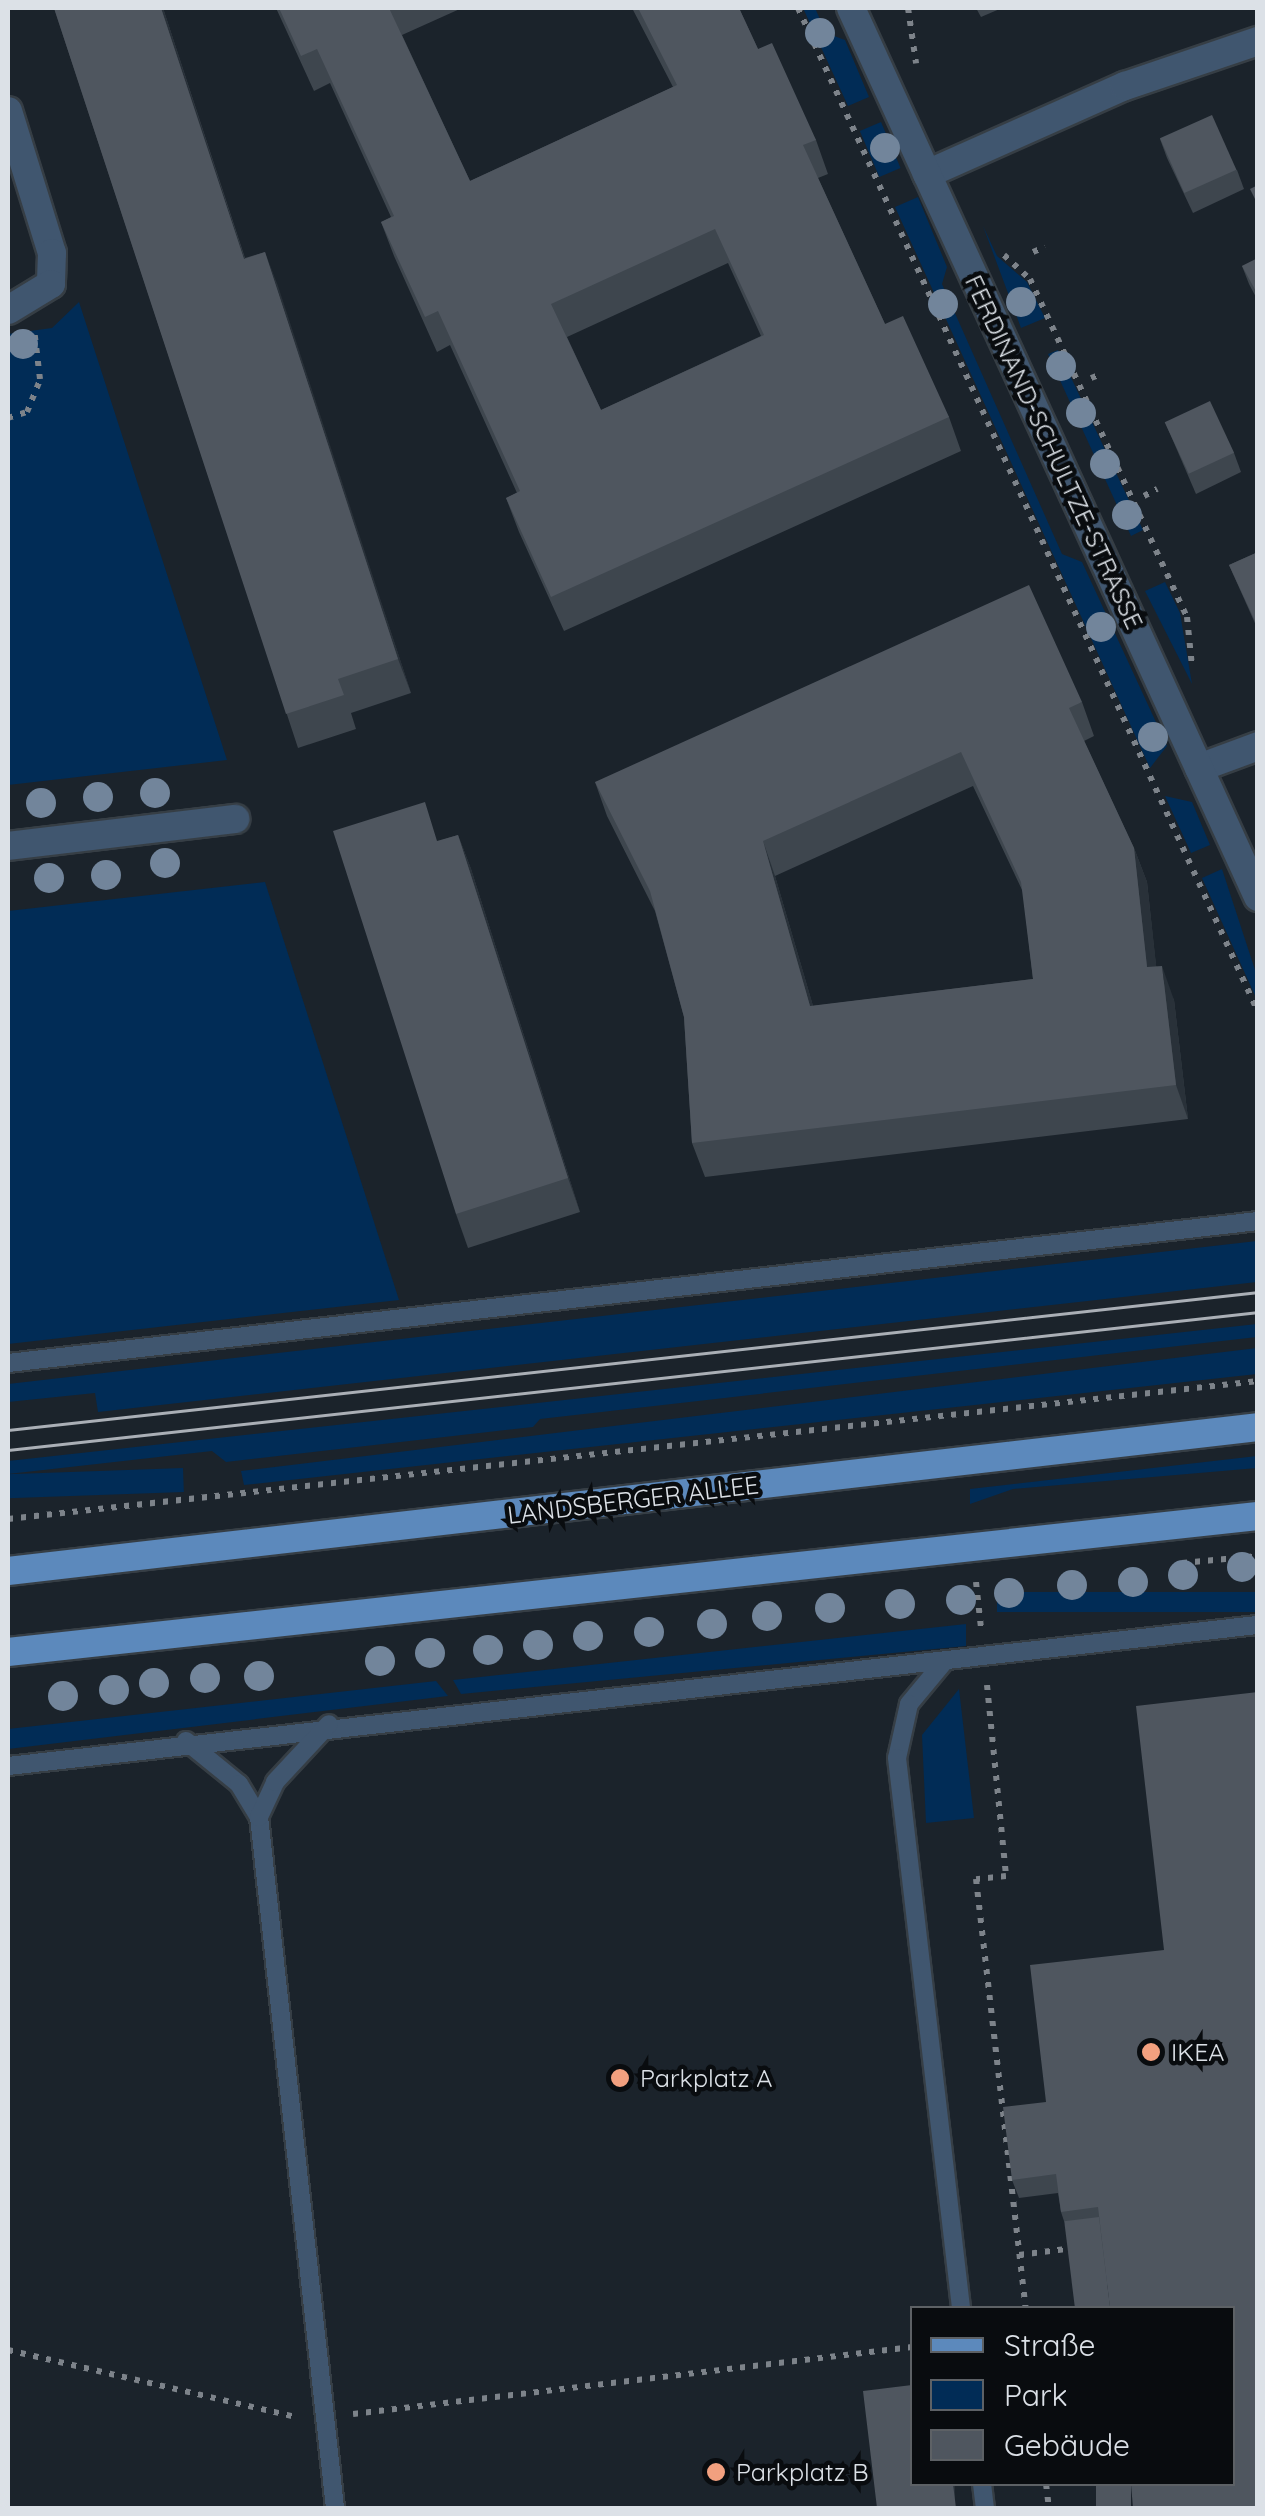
<!DOCTYPE html>
<meta charset="utf-8">
<style>
body{margin:0}
#map{position:relative;width:1265px;height:2516px;overflow:hidden;background:#1b232b;font-family:Quicksand,sans-serif}
div>[style]{position:absolute}
.green>*{inset:0;background:#012c56;transform-origin:0 0}
.path>*{height:6px;margin-top:-3px;transform-origin:0;background:repeating-linear-gradient(90deg,#7d838a 0 5px,transparent 0 13px)}
.roads{filter:drop-shadow(2px 0 #363e45) drop-shadow(-2px 0 #363e45) drop-shadow(0 2px #363e45) drop-shadow(0 -2px #363e45)}
.service>*{height:18px;margin:-9px;padding:0 9px;transform-origin:9px;border-radius:9px;background:#40566f}
.minor>*{height:28px;margin:-14px;padding:0 14px;transform-origin:14px;border-radius:14px;background:#40566f}
.tertiary>*{height:28px;margin:-14px;padding:0 14px;transform-origin:14px;border-radius:14px;background:#40566f}
.primary>*{height:28px;margin:-14px;padding:0 14px;transform-origin:14px;border-radius:14px;background:#5c89bc}
.tram>*{height:2.5px;margin:-1.25px;padding:0 1.25px;transform-origin:1.25px;border-radius:1.25px;background:#aaafb6}
.trees>*{width:30px;height:30px;margin:-15px;border-radius:50%;background:#72859b}
.wall>*{inset:0;background:#3e464e}
.shaded-wall>*{inset:0;background:#293139;transform-origin:0 0}
.building>*{inset:0;background:#4f565f;transform-origin:0 0}
.dots>*{width:28px;height:28px;translate:-50% -50%;box-sizing:border-box;border:5px solid #090c0f;border-radius:50%}
span{translate:-50% -50%;white-space:nowrap;text-align:center;line-height:1.15;-webkit-text-stroke:9px #090c0f;paint-order:stroke}
.street-label{font-size:25px;color:#dce1e7}
.poi-label{font-size:25px;color:#dce1e7}
.left{translate:0 -50%;text-align:left}
.frame{position:absolute;inset:0;border:10px solid #dce1e7;pointer-events:none}
.legend{position:absolute;left:910px;top:2306px;width:325px;height:180px;box-sizing:border-box;background:#090c0f;border:2px solid #5d6165;margin:0;padding:12px 18px;list-style:none;font-size:30px;color:#dce1e7}
.legend li{display:flex;align-items:center;gap:20px;height:50px}
.legend b{width:50px;border:2px solid #5d6165}
</style>
<div id="map">
<div class="green">
<div style="clip-path:polygon(803px 8px,815px 8px,826px 33px,845px 40px,869px 97px,848px 106px)"></div>
<div style="left:881px;top:122px;width:50px;height:23px;rotate:67deg"></div>
<div style="clip-path:polygon(918px 197px,947px 267px,942px 284px,1062px 554px,1082px 562px,1167px 746px,1150px 768px,895px 207px)"></div>
<div style="clip-path:polygon(983px 226px,997px 256px,1027px 282px,1045px 318px,1021px 328px)"></div>
<div style="clip-path:polygon(79px 302px,227px 760px,8px 785px,8px 334px,52px 328px)"></div>
<div style="clip-path:polygon(1058px 350px,1143px 530px,1131px 536px,1048px 354px)"></div>
<div style="clip-path:polygon(1165px 582px,1180px 613px,1192px 684px,1145px 591px)"></div>
<div style="clip-path:polygon(1165px 796px,1192px 802px,1210px 845px,1191px 853px)"></div>
<div style="clip-path:polygon(1222px 869px,1257px 976px,1257px 1000px,1202px 878px)"></div>
<div style="clip-path:polygon(265px 882px,399px 1300px,8px 1344px,8px 911px)"></div>
<div style="clip-path:polygon(1257px 1241px,1257px 1282px,98px 1412px,95px 1393px,8px 1402px,8px 1384px)"></div>
<div style="clip-path:polygon(1257px 1324px,1257px 1337px,540px 1419px,533px 1427px,226px 1462px,212px 1451px,8px 1474px,8px 1461px)"></div>
<div style="clip-path:polygon(1257px 1348px,1257px 1374px,244px 1485px,241px 1471px)"></div>
<div style="clip-path:polygon(1257px 1456px,1257px 1468px,1013px 1489px,970px 1504px,970px 1489px)"></div>
<div style="left:183px;top:1468px;width:24px;height:176px;rotate:88deg"></div>
<div style="left:1257px;top:1592px;width:20px;height:260px;rotate:90deg"></div>
<div style="clip-path:polygon(966px 1624px,966px 1646px,461px 1694px,453px 1680px)"></div>
<div style="clip-path:polygon(436px 1681px,448px 1696px,8px 1749px,8px 1729px)"></div>
<div style="clip-path:polygon(959px 1689px,974px 1818px,926px 1823px,922px 1735px)"></div>
</div>
<div class="path">
<div style="left:798px;top:8px;width:1104px;rotate:65.38deg"></div>
<div style="left:908px;top:8px;width:56px;rotate:81.7deg"></div>
<div style="left:1033px;top:252px;width:13px;rotate:-23deg"></div>
<div style="left:1004px;top:255px;width:35px;rotate:43deg"></div>
<div style="left:1030px;top:279px;width:373px;rotate:65.1deg"></div>
<div style="left:1187px;top:617px;width:49px;rotate:84.2deg"></div>
<div style="left:1091px;top:378px;width:12px;rotate:-20deg"></div>
<div style="left:8px;top:418px;width:20px;rotate:-18deg"></div>
<div style="left:27px;top:412px;width:35px;rotate:-68deg"></div>
<div style="left:40px;top:379px;width:50px;rotate:-96.8deg"></div>
<div style="left:1144px;top:496px;width:15px;rotate:-28deg"></div>
<div style="left:8px;top:1519px;width:1258px;rotate:-6.3deg"></div>
<div style="left:1182px;top:1563px;width:76px;rotate:-5.3deg"></div>
<div style="left:976px;top:1582px;width:46px;rotate:83.8deg"></div>
<div style="left:987px;top:1685px;width:192px;rotate:84.3deg"></div>
<div style="left:1006px;top:1876px;width:30px;rotate:174deg"></div>
<div style="left:976px;top:1879px;width:432px;rotate:83.4deg"></div>
<div style="left:1019px;top:2255px;width:55px;rotate:-7.3deg"></div>
<div style="left:8px;top:2350px;width:295px;rotate:13.1deg"></div>
<div style="left:353px;top:2414px;width:563px;rotate:-6.83deg"></div>
<div style="left:1046px;top:2484px;width:24px;rotate:83deg"></div>
</div>
<div class="roads">
<div class="service">
<div style="left:8px;top:1363px;width:1258px;rotate:-6.48deg"></div>
<div style="left:943px;top:1663px;width:53px;rotate:129.7deg"></div>
<div style="left:909px;top:1704px;width:55px;rotate:102.5deg"></div>
<div style="left:897px;top:1758px;width:554px;rotate:83.36deg"></div>
<div style="left:186px;top:1741px;width:68px;rotate:39.1deg"></div>
<div style="left:239px;top:1784px;width:39px;rotate:59deg"></div>
<div style="left:259px;top:1817px;width:695px;rotate:83.72deg"></div>
<div style="left:8px;top:1766px;width:1258px;rotate:-6.44deg"></div>
<div style="left:259px;top:1817px;width:38px;rotate:-65deg"></div>
<div style="left:275px;top:1782px;width:79px;rotate:-47deg"></div>
<div style="left:982px;top:2484px;width:24px;rotate:83deg"></div>
</div>
<div class="minor">
<div style="left:8px;top:111px;width:149px;rotate:72.8deg"></div>
<div style="left:52px;top:253px;width:31px;rotate:92deg"></div>
<div style="left:51px;top:284px;width:50px;rotate:148.8deg"></div>
<div style="left:927px;top:174px;width:217px;rotate:-24deg"></div>
<div style="left:1125px;top:86px;width:140px;rotate:-18.7deg"></div>
<div style="left:1199px;top:768px;width:63px;rotate:-20.4deg"></div>
<div style="left:8px;top:846px;width:229px;rotate:-6.8deg"></div>
</div>
<div class="tertiary">
<div style="left:851px;top:8px;width:978px;rotate:65.4deg"></div>
</div>
<div class="primary">
<div style="left:8px;top:1571px;width:1258px;rotate:-6.57deg"></div>
<div style="left:8px;top:1652px;width:1257px;rotate:-6.21deg"></div>
</div>
</div>
<div class="tram">
<div style="left:8px;top:1430px;width:1258px;rotate:-6.3deg"></div>
<div style="left:8px;top:1450px;width:1258px;rotate:-6.3deg"></div>
</div>
<div class="trees">
<div style="left:820px;top:33px"></div>
<div style="left:885px;top:148px"></div>
<div style="left:1021px;top:302px"></div>
<div style="left:943px;top:304px"></div>
<div style="left:23px;top:344px"></div>
<div style="left:1061px;top:366px"></div>
<div style="left:1081px;top:413px"></div>
<div style="left:1105px;top:464px"></div>
<div style="left:1127px;top:515px"></div>
<div style="left:1101px;top:627px"></div>
<div style="left:1153px;top:737px"></div>
<div style="left:155px;top:793px"></div>
<div style="left:98px;top:797px"></div>
<div style="left:41px;top:803px"></div>
<div style="left:165px;top:863px"></div>
<div style="left:106px;top:875px"></div>
<div style="left:49px;top:878px"></div>
<div style="left:1242px;top:1567px"></div>
<div style="left:1183px;top:1575px"></div>
<div style="left:1133px;top:1582px"></div>
<div style="left:1072px;top:1585px"></div>
<div style="left:1009px;top:1593px"></div>
<div style="left:961px;top:1600px"></div>
<div style="left:900px;top:1604px"></div>
<div style="left:830px;top:1608px"></div>
<div style="left:767px;top:1616px"></div>
<div style="left:712px;top:1624px"></div>
<div style="left:649px;top:1632px"></div>
<div style="left:588px;top:1636px"></div>
<div style="left:538px;top:1645px"></div>
<div style="left:488px;top:1650px"></div>
<div style="left:430px;top:1653px"></div>
<div style="left:380px;top:1661px"></div>
<div style="left:259px;top:1676px"></div>
<div style="left:205px;top:1678px"></div>
<div style="left:154px;top:1683px"></div>
<div style="left:114px;top:1690px"></div>
<div style="left:63px;top:1696px"></div>
</div>
<div class="wall">
<div style="clip-path:polygon(54px 8px,163px 8px,245px 258px,265px 252px,411px 693px,351px 713px,356px 729px,298px 748px)"></div>
<div style="clip-path:polygon(evenodd,276px 8px,462px 8px,402px 35px,470px 181px,673px 87px,632px 8px,739px 8px,758px 49px,816px 140px,828px 174px,818px 178px,885px 324px,949px 417px,961px 451px,564px 631px,519px 532px,506px 498px,517px 493px,450px 345px,437px 352px,394px 256px,381px 222px,391px 217px,330px 83px,314px 91px,276px 8px,728px 263px,761px 336px,601px 410px,567px 337px,728px 263px)"></div>
<div style="clip-path:polygon(976px 8px,1002px 8px,981px 17px)"></div>
<div style="clip-path:polygon(1160px 139px,1237px 170px,1244px 189px,1193px 213px,1167px 158px)"></div>
<div style="clip-path:polygon(1258px 258px,1258px 301px,1249px 284px,1242px 266px)"></div>
<div style="clip-path:polygon(1165px 422px,1234px 453px,1241px 472px,1196px 494px)"></div>
<div style="clip-path:polygon(1258px 552px,1258px 630px,1229px 565px)"></div>
<div style="clip-path:polygon(evenodd,1082px 702px,1094px 736px,1084px 741px,1134px 848px,1147px 882px,1156px 966px,1174px 1000px,1188px 1119px,705px 1177px,692px 1143px,684px 1017px,655px 911px,607px 816px,595px 782px,1082px 702px,973px 786px,1023px 892px,1033px 979px,813px 1006px,775px 876px,973px 786px)"></div>
<div style="clip-path:polygon(458px 835px,471px 869px,580px 1212px,468px 1248px,456px 1214px,439px 841px)"></div>
<div style="clip-path:polygon(1046px 2102px,1258px 2508px,1064px 2221px,1061px 2212px,1058px 2193px,1019px 2198px,1012px 2180px)"></div>
</div>
<div class="shaded-wall">
<div style="clip-path:polygon(161px 8px,163px 8px,256px 293px,244px 259px)"></div>
<div style="clip-path:polygon(265px 252px,278px 286px,411px 693px,398px 659px)"></div>
<div style="clip-path:polygon(458px 835px,471px 869px,580px 1212px,568px 1178px)"></div>
<div style="clip-path:polygon(763px 841px,775px 876px,823px 1040px,810px 1006px)"></div>
<div style="clip-path:polygon(1134px 848px,1147px 882px,1160px 1001px,1147px 967px)"></div>
<div style="clip-path:polygon(1162px 966px,1174px 1000px,1188px 1119px,1176px 1085px)"></div>
<div style="left:953px;top:2484px;width:2px;height:24px"></div>
</div>
<div class="building">
<div style="clip-path:polygon(54px 8px,161px 8px,244px 259px,265px 252px,398px 659px,338px 679px,344px 695px,286px 714px)"></div>
<div style="clip-path:polygon(evenodd,279px 8px,389px 8px,470px 181px,677px 85px,638px 8px,739px 8px,758px 49px,772px 43px,816px 140px,803px 145px,885px 324px,903px 316px,949px 417px,551px 597px,506px 498px,520px 491px,438px 311px,425px 317px,381px 222px,394px 216px,317px 49px,301px 56px,279px 8px,715px 229px,764px 335px,601px 410px,551px 304px,715px 229px)"></div>
<div style="left:1212px;top:115px;width:60px;height:57px;rotate:66deg"></div>
<div style="clip-path:polygon(1258px 185px,1258px 205px,1250px 189px)"></div>
<div style="clip-path:polygon(1258px 258px,1258px 295px,1242px 266px)"></div>
<div style="left:1210px;top:401px;width:57px;height:50px;rotate:65deg"></div>
<div style="clip-path:polygon(1258px 552px,1258px 620px,1255px 621px,1229px 565px)"></div>
<div style="clip-path:polygon(evenodd,1029px 585px,1082px 702px,1069px 708px,1134px 848px,1147px 967px,1162px 966px,1176px 1085px,692px 1143px,684px 1017px,650px 891px,595px 782px,1029px 585px,961px 752px,1021px 882px,1033px 979px,810px 1006px,763px 841px,961px 752px)"></div>
<div style="clip-path:polygon(425px 802px,437px 841px,458px 835px,568px 1178px,456px 1214px,333px 831px)"></div>
<div style="clip-path:polygon(1258px 1692px,1258px 2508px,1133px 2508px,1131px 2484px,1232px 2484px,1232px 2308px,1110px 2308px,1098px 2207px,1061px 2212px,1056px 2174px,1012px 2180px,1003px 2107px,1046px 2102px,1030px 1965px,1164px 1950px,1136px 1706px)"></div>
<div style="left:1099px;top:2217px;width:92px;height:35px;rotate:83deg"></div>
<div style="clip-path:polygon(912px 2385px,912px 2484px,953px 2484px,956px 2508px,877px 2508px,863px 2391px)"></div>
<div style="left:1096px;top:2484px;width:35px;height:24px"></div>
</div>
<div class="dots">
<div style="left:1151px;top:2052px;background:#f2a07f"></div>
<div style="left:620px;top:2078px;background:#f2a07f"></div>
<div style="left:716px;top:2472px;background:#f2a07f"></div>
</div>
<div class="street-label">
<span style="left:1054px;top:452px;rotate:65deg">FERDINAND-SCHULTZE-STRASSE</span>
<span style="left:633px;top:1500px;rotate:-7deg">LANDSBERGER ALLEE</span>
</div>
<div class="poi-label">
<span class="left" style="left:1171px;top:2052px">IKEA</span>
<span class="left" style="left:640px;top:2078px">Parkplatz A</span>
<span class="left" style="left:736px;top:2472px">Parkplatz B</span>
</div>
<div class="frame"></div>
<ul class="legend">
<li><b style="height:12px;background:#5c89bc"></b>Straße</li>
<li><b style="height:28px;background:#012c56"></b>Park</li>
<li><b style="height:28px;background:#4f565f"></b>Gebäude</li>
</ul>
</div>
